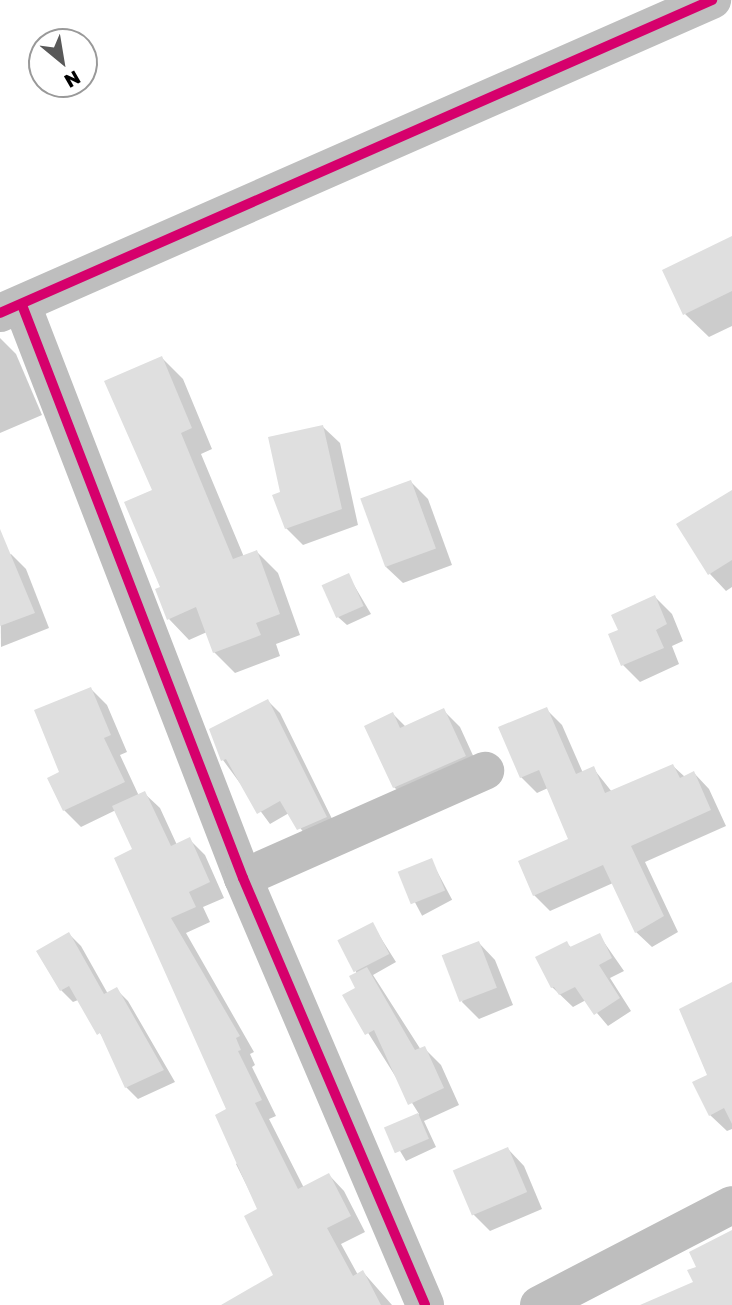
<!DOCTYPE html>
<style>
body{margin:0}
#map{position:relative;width:732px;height:1305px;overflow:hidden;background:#fff;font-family:"Golos Text",sans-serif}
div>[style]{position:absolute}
.shadow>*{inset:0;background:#0003;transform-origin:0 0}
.building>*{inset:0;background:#dfdfdf;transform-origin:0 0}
.minor>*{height:38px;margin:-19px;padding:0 19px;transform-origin:19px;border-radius:19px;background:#bebebe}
.cycleway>*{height:10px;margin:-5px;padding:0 5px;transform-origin:5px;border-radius:5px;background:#d6006c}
span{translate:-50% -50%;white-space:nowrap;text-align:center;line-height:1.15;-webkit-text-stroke:6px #fff;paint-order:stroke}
.north{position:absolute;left:28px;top:28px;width:70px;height:70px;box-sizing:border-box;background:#fff;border:2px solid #999;border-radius:50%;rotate:150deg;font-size:19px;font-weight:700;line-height:28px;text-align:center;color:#000}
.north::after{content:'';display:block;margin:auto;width:24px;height:32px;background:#595959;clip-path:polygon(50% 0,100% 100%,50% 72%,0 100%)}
</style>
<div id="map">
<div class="shadow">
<div style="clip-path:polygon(732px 238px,732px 326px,709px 337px,685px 314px)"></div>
<div style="clip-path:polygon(0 338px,16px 354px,42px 415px,0 433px)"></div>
<div style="clip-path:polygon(162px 358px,183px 379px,212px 449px,201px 454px,244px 557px,257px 552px,278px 573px,300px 635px,276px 644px,280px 656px,235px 673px,214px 652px,207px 632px,189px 640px,169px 619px,157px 590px,163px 588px,154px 491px)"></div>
<div style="clip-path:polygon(323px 427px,340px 443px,358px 525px,303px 545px,286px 528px,282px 493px)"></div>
<div style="clip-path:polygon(411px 482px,428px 499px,452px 565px,403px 583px,386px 567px)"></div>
<div style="clip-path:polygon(732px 492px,732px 587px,726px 591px,710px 574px)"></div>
<div style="clip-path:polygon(11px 554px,26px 569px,49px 628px,1px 647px,0 558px)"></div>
<div style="clip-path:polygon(348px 575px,371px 614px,347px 625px,338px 617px)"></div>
<div style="clip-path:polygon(655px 597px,672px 614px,683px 641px,672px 646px,679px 664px,640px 682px,623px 665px)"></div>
<div style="clip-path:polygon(91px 689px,107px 705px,127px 752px,120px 755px,139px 796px,144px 793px,160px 808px,177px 845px,190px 840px,205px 855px,224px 898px,203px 907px,210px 922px,186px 933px,254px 1052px,250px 1054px,255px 1065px,252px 1067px,276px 1116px,269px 1119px,304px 1188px,329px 1175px,344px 1191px,365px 1232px,341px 1244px,358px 1275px,363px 1272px,392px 1305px,224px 1305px,275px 1276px,259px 1210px,236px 1164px,240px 1161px,229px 1110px,134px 850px,116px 810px,81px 827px,64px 810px,62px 773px)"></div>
<div style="clip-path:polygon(268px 701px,280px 713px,337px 829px,310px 841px,289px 813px,270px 824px,223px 760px)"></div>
<div style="clip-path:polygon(546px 709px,562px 725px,583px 773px,593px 768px,612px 792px,673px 766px,685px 777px,694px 773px,709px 789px,726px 826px,645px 862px,678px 932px,652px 947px,636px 932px,613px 883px,550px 911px,534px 895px,570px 840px,548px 788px,537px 793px,521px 777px)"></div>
<div style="clip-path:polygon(443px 710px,460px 727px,481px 773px,411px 804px,394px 787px,393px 714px,406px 727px)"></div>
<div style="left:431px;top:860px;width:45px;height:34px;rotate:62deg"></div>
<div style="clip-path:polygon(372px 924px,396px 962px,373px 975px,421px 1050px,424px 1048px,441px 1065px,459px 1105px,424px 1121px,436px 1147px,406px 1161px,387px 1129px,419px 1114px,345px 996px,357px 988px,356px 971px)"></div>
<div style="clip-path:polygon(69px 934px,81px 946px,108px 994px,116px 989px,128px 1001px,175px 1082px,138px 1099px,126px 1087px,106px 1042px,78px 1000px,73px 1002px,61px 990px,39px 951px)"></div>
<div style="clip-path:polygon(599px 935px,624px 971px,610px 978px,631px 1011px,608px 1026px,586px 1000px,573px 1007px,552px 987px,566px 943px,572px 948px)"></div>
<div style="clip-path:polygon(479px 943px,495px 960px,513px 1005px,479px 1019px,462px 1002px)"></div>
<div style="clip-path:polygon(732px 993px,732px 1129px,727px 1131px,710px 1115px,709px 1076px)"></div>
<div style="clip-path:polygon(508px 1149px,524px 1166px,542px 1209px,490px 1231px,473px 1214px,455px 1171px)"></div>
</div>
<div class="building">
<div style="clip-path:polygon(732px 236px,732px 291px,683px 315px,662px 270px)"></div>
<div style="clip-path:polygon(162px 356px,192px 428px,181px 433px,233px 559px,257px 550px,280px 614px,256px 623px,261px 635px,213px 653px,196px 607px,167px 620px,155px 589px,160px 587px,124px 502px,152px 490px,104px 381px)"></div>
<div style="clip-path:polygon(323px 425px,342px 509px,285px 529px,272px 495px,280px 492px,268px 437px)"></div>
<div style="left:411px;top:480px;width:73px;height:54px;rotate:70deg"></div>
<div style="clip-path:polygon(732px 490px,732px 560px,708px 575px,676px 524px)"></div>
<div style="clip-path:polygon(0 529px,35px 613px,0 626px)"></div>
<div style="left:349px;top:573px;width:36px;height:30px;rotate:66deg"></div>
<div style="clip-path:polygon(655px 595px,667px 624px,656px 630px,664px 648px,621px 666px,608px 634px,618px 630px,611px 615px)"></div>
<div style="clip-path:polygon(91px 687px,111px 735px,104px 738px,125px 782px,63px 811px,47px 778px,59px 772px,34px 710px)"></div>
<div style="clip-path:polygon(268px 699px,327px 817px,297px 830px,280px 801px,257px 814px,226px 759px,221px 761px,209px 729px)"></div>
<div style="clip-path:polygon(547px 707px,576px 774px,594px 766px,605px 793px,673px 764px,680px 778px,694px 771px,711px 810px,631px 846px,664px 916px,635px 933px,603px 865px,533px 896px,518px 861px,568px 839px,539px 770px,520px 778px,498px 727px)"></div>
<div style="clip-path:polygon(444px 708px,466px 756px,393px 788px,364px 726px,393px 712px,400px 728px)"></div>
<div style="clip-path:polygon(145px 791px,171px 846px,190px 837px,210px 882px,189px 892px,196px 907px,171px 918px,240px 1036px,236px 1038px,241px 1050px,238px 1051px,262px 1100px,255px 1103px,298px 1189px,329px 1173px,351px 1216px,327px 1228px,353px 1276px,363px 1270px,381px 1305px,221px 1305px,273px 1275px,244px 1216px,257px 1209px,215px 1115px,226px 1109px,114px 858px,132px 849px,112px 806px)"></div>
<div style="left:432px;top:858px;width:35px;height:37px;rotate:68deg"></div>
<div style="left:373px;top:922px;width:36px;height:40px;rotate:63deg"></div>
<div style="clip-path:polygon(69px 932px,104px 994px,117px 987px,164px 1070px,125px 1088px,100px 1033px,97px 1035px,69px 986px,60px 991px,36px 951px)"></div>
<div style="clip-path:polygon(600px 933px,612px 958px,599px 965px,620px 998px,594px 1015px,575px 987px,559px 995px,554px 987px,551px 988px,535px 957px,567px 941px,570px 947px)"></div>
<div style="left:479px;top:941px;width:50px;height:40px;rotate:69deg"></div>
<div style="clip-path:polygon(367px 967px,415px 1050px,425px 1046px,444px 1088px,408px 1105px,374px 1030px,365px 1035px,342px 995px,355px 988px,349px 976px)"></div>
<div style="clip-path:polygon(732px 982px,732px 1124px,724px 1108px,709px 1116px,692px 1082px,707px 1075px,679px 1009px)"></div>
<div style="left:418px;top:1113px;width:28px;height:37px;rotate:67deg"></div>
<div style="left:508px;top:1147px;width:49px;height:60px;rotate:67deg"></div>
<div style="clip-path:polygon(732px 1230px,732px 1305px,640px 1305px,693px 1282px,687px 1270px,696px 1267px,689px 1252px)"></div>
</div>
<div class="minor">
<div style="left:22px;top:305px;width:614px;rotate:68.91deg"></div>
<div style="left:243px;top:878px;width:464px;rotate:66.9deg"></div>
<div style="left:0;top:313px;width:778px;rotate:-23.73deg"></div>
<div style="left:243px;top:878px;width:265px;rotate:-23.9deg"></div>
<div style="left:539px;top:1305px;width:217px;rotate:-27.4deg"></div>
</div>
<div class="cycleway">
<div style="left:22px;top:305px;width:614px;rotate:68.91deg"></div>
<div style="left:243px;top:878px;width:464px;rotate:66.9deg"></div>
<div style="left:0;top:313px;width:778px;rotate:-23.73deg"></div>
</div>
<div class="north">N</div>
</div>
